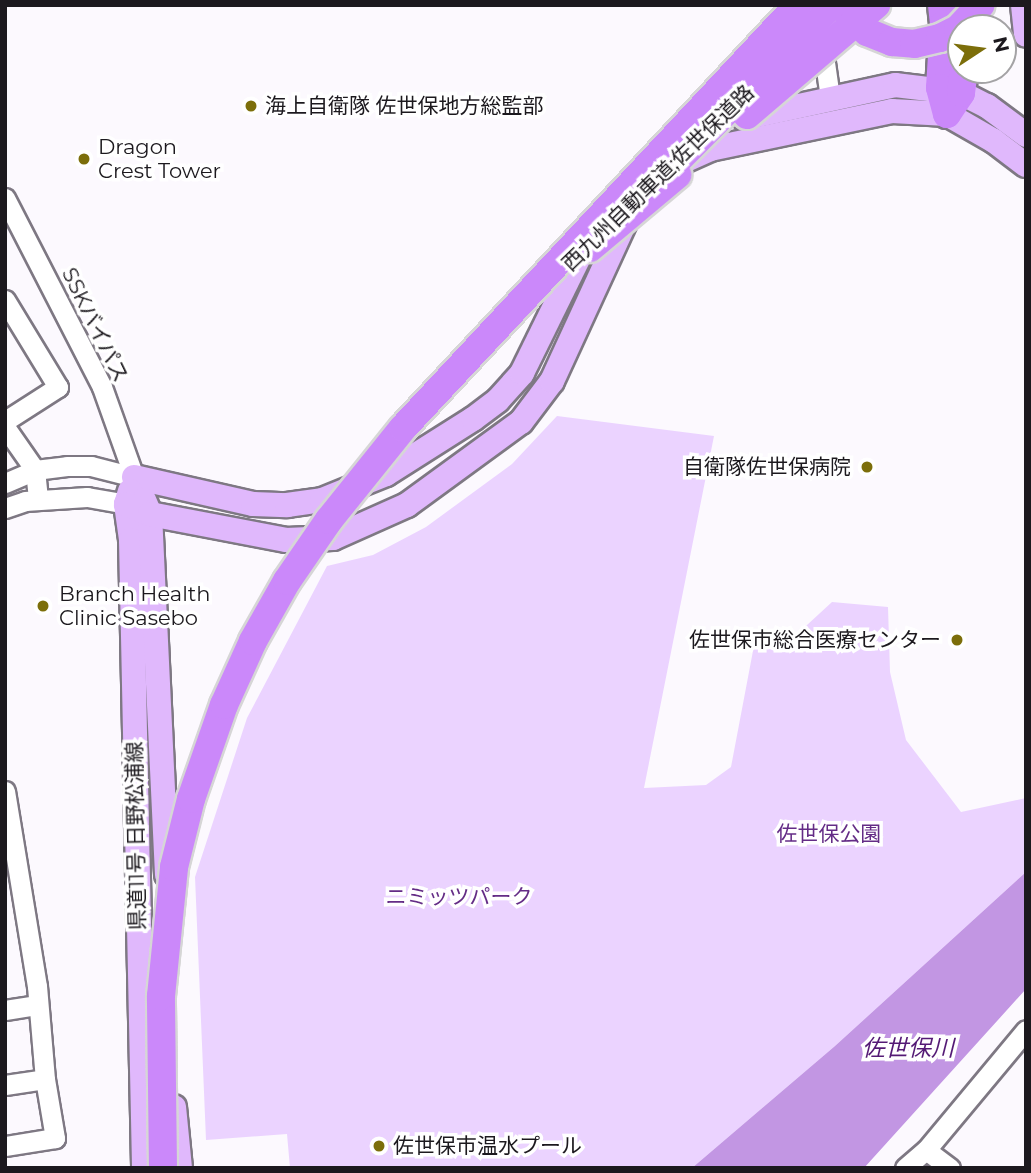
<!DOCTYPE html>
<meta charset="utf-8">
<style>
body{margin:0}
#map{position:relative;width:1031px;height:1173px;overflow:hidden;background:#fcf9fe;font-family:Montserrat,"Noto Sans JP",sans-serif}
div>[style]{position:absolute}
.green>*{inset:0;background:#ebd3ff}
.water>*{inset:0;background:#c296e3}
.roads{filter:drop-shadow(2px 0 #7e7883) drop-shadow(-2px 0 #7e7883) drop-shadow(0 2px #7e7883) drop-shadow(0 -2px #7e7883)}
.minor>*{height:19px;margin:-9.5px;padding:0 9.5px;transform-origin:9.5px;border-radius:9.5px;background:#fff}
.major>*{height:24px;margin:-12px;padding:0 12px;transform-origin:12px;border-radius:12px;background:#e0b8fc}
.highway>*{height:28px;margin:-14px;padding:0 14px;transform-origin:14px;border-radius:14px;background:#cb88fa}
.bridges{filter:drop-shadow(2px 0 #d6d6d6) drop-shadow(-2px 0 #d6d6d6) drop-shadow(0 2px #d6d6d6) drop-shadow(0 -2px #d6d6d6)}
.highway-bridge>*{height:28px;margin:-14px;padding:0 14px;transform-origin:14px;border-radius:14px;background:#cb88fa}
.dots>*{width:19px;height:19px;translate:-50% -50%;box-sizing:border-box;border:4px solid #fff;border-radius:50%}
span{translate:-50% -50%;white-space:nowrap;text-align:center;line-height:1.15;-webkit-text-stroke:7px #fff;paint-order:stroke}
.poi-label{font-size:21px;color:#1c191e}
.left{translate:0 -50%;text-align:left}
.right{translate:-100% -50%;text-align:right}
.street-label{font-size:21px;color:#1c191e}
.park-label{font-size:21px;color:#642c86}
.water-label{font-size:23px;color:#541a75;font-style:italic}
.frame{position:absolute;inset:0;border:7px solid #1c191e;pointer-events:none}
.north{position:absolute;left:947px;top:14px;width:70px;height:70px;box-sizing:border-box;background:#fff;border:2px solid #a4a3a5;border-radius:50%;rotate:77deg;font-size:19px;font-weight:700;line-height:28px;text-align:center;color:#1c191e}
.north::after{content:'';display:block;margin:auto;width:24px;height:32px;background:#7c6e0a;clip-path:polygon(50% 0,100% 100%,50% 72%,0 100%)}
</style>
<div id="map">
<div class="green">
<div style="clip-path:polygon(557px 416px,714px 436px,644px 788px,706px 785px,731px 767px,756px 635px,794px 637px,832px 602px,888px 607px,890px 672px,906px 740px,961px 812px,1026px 798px,1026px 872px,835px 1046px,692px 1168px,290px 1168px,287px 1134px,206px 1140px,195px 877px,247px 718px,327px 566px,373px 555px,426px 527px,512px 464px)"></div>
</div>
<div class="water">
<div style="clip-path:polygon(1026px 872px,1026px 989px,864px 1168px,692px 1168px,835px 1046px)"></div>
</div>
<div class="roads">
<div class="minor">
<div style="left:822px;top:41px;width:58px;rotate:82deg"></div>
<div style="left:5px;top:198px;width:212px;rotate:62.8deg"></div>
<div style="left:102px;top:387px;width:96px;rotate:70.4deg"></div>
<div style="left:5px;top:300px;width:102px;rotate:58.7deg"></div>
<div style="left:58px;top:387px;width:63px;rotate:147.3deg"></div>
<div style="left:5px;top:427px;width:52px;rotate:55.1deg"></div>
<div style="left:35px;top:470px;width:30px;rotate:84deg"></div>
<div style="left:5px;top:483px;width:33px;rotate:-23deg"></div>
<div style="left:35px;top:470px;width:32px;rotate:-7deg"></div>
<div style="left:67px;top:466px;width:24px"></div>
<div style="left:91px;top:466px;width:44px;rotate:14.3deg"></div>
<div style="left:5px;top:508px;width:21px;rotate:-19deg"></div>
<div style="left:25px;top:501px;width:62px;rotate:-3.7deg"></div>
<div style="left:87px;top:497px;width:40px;rotate:10deg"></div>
<div style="left:5px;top:791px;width:198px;rotate:80.7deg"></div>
<div style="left:37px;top:986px;width:93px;rotate:85.1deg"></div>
<div style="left:45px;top:1079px;width:60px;rotate:80.4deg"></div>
<div style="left:55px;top:1138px;width:51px;rotate:170.9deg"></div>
<div style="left:5px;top:1010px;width:33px;rotate:-9deg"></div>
<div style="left:5px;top:1085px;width:40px;rotate:-8.5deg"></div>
<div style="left:926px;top:1150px;width:30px;rotate:37deg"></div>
<div style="left:905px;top:1168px;width:28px;rotate:-41deg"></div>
<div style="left:926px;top:1150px;width:156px;rotate:-50.2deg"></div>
</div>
<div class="major">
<div style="left:1023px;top:5px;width:30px;rotate:84deg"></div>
<div style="left:744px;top:118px;width:155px;rotate:-12.3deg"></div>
<div style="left:895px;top:85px;width:66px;rotate:6.9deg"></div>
<div style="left:961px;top:93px;width:29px;rotate:27deg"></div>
<div style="left:987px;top:106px;width:49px;rotate:36.6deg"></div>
<div style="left:677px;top:164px;width:36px;rotate:-24deg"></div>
<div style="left:710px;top:149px;width:186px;rotate:-11.8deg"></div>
<div style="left:892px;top:111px;width:55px;rotate:3.1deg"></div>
<div style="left:947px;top:114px;width:54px;rotate:29.9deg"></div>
<div style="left:994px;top:141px;width:40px;rotate:37deg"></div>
<div style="left:134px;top:477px;width:122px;rotate:12.8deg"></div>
<div style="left:253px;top:504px;width:34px;rotate:2deg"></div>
<div style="left:287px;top:505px;width:35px;rotate:-8deg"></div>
<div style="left:322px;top:500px;width:69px;rotate:-22.1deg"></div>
<div style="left:386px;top:474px;width:103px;rotate:-32.3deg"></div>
<div style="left:473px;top:419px;width:31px;rotate:-37deg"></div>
<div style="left:498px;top:400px;width:36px;rotate:-48deg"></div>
<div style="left:522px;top:373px;width:156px;rotate:-63.8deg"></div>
<div style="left:130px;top:491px;width:14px;rotate:107deg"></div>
<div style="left:126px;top:504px;width:36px;rotate:82deg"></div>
<div style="left:131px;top:540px;width:628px;rotate:88.81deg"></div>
<div style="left:144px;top:500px;width:15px;rotate:67deg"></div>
<div style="left:150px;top:514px;width:361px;rotate:87.3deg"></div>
<div style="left:126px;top:504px;width:26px;rotate:23deg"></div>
<div style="left:150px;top:514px;width:138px;rotate:10.8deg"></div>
<div style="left:286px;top:540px;width:47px;rotate:-2.4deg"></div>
<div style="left:333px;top:538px;width:81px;rotate:-24deg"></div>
<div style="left:407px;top:505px;width:141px;rotate:-36.1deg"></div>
<div style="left:521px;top:422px;width:51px;rotate:-52.9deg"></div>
<div style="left:552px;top:381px;width:179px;rotate:-65.3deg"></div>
<div style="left:174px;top:1107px;width:61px;rotate:84.4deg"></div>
</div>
<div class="highway">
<div style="left:942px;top:5px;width:19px;rotate:84deg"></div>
<div style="left:944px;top:24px;width:64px;rotate:93.6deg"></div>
<div style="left:940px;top:88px;width:27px;rotate:75deg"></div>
<div style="left:947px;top:114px;width:25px;rotate:-56deg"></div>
<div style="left:961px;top:93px;width:23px;rotate:-83deg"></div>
</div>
</div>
<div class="bridges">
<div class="highway-bridge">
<div style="left:846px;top:11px;width:30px;rotate:45deg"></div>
<div style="left:867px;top:32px;width:27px;rotate:22deg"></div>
<div style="left:892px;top:42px;width:22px;rotate:5deg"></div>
<div style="left:914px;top:44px;width:27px;rotate:-13deg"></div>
<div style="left:940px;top:38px;width:20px;rotate:-27deg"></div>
<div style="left:958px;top:29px;width:33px;rotate:-47deg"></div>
<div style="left:747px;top:115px;width:170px;rotate:-40.5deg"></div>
<div style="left:655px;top:183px;width:251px;rotate:-45.2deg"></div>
<div style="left:590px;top:248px;width:114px;rotate:-40deg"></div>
<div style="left:163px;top:1168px;width:172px;rotate:-90.7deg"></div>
<div style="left:161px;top:996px;width:130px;rotate:-84.2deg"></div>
<div style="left:174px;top:867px;width:70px;rotate:-76deg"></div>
<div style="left:191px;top:799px;width:100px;rotate:-70.7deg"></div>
<div style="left:224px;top:705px;width:70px;rotate:-65.6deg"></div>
<div style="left:253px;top:641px;width:69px;rotate:-60.5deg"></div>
<div style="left:287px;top:581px;width:74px;rotate:-55.5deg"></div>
<div style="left:329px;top:520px;width:118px;rotate:-51.2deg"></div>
<div style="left:403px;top:428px;width:579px;rotate:-46.96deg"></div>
</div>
</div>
<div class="dots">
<div style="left:251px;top:106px;background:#7c6e0a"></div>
<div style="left:84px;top:159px;background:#7c6e0a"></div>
<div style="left:867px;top:467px;background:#7c6e0a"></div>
<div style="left:43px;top:606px;background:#7c6e0a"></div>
<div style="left:957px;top:640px;background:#7c6e0a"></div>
<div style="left:379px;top:1146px;background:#7c6e0a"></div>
</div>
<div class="poi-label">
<span class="left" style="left:265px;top:106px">海上自衛隊 佐世保地方総監部</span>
<span class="left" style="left:98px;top:159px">Dragon<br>Crest Tower</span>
<span class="right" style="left:851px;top:467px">自衛隊佐世保病院</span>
<span class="left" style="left:59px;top:606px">Branch Health<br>Clinic Sasebo</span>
<span class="right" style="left:941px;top:640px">佐世保市総合医療センター</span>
<span class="left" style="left:393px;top:1146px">佐世保市温水プール</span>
</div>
<div class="street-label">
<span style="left:658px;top:178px;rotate:-44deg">西九州自動車道;佐世保道路</span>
<span style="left:95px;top:325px;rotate:64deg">SSKバイパス</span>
<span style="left:136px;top:836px;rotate:-91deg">県道11号 日野松浦線</span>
</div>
<div class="park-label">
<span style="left:829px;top:834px">佐世保公園</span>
<span style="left:459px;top:897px">ニミッツパーク</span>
</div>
<div class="water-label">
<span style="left:908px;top:1048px">佐世保川</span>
</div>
<div class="frame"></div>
<div class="north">N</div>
</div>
